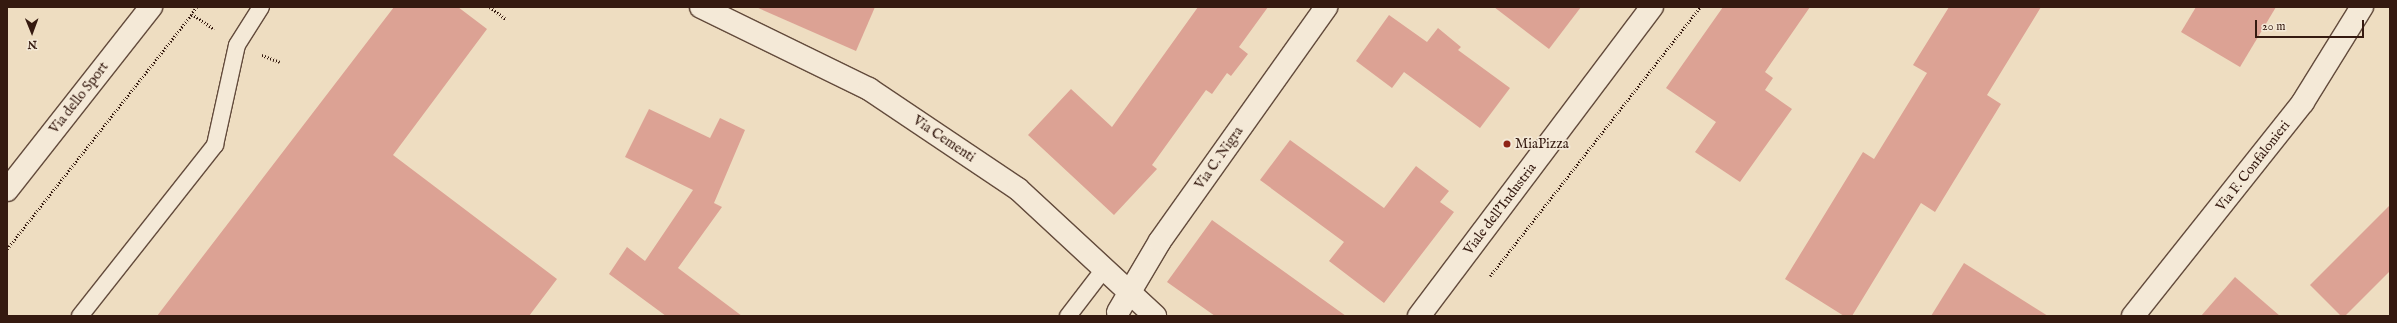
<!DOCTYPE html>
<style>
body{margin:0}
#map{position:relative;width:2397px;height:323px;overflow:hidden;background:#eeddc1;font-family:"IM FELL English",serif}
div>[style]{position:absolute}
.building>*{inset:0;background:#dca294}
.path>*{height:2.5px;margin-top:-1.25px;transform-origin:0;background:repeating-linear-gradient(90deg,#351a10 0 1px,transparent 0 3px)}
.roads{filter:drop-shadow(1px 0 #634b3c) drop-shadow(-1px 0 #634b3c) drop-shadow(0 1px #634b3c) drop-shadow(0 -1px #634b3c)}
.service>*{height:16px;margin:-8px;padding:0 8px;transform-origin:8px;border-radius:8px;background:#f4e9d7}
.minor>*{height:22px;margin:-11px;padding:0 11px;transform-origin:11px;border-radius:11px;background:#f4e9d7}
.secondary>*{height:22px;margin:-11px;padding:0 11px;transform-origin:11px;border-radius:11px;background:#f4e9d7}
.dots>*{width:11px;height:11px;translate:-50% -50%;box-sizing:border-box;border:2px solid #f4e9d7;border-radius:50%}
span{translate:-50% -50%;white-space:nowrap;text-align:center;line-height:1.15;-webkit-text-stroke:3.5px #f4e9d7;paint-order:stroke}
.street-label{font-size:14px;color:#351a10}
.poi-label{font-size:14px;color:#351a10}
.left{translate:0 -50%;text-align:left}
.frame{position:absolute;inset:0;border:8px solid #351a10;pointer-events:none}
.north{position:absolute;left:12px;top:12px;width:40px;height:40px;-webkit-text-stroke:3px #f4e9d7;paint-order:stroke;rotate:179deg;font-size:11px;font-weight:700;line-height:16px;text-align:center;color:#351a10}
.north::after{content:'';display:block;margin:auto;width:14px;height:18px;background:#351a10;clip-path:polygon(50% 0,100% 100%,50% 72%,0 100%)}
.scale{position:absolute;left:2255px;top:20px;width:109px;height:18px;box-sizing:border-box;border:2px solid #351a10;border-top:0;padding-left:5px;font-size:12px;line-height:14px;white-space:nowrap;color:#351a10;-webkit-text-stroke:3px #f4e9d7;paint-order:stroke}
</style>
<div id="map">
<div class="building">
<div style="clip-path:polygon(394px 7px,458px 7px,487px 29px,393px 155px,557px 279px,529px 316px,157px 316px)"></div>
<div style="clip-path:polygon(756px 7px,875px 7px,856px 51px)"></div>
<div style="clip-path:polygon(1198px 7px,1268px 7px,1239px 47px,1248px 54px,1231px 76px,1227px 73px,1212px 94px,1206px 90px,1152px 165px,1157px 169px,1114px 215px,1028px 135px,1071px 89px,1112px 127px)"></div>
<div style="clip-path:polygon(1494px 7px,1581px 7px,1549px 49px)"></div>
<div style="clip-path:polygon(1723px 7px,1810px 7px,1765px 72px,1773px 78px,1765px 90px,1792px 109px,1740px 182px,1695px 152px,1716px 122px,1666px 88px)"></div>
<div style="clip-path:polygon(1949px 7px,2041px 7px,1987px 95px,2001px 104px,1935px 212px,1921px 203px,1852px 316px,1844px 316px,1785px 279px,1863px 152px,1874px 159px,1927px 73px,1913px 65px)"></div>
<div style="clip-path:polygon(2196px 7px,2276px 7px,2240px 67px,2181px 32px)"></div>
<div style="clip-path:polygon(1389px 15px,1427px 42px,1438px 28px,1461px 47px,1458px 50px,1510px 88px,1480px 128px,1404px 72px,1392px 88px,1356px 61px)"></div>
<div style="clip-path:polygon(649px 109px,710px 138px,720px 118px,745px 130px,714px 203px,722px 207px,678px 268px,742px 316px,666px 316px,609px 274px,627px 247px,645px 261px,693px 190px,625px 157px)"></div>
<div style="clip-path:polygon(1290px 140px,1384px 208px,1416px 166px,1449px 191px,1440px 202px,1454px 212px,1384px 303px,1329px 261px,1344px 242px,1260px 180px)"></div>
<div style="clip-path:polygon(2390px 205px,2390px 271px,2345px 316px,2341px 316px,2310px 285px)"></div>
<div style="clip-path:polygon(1212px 220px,1265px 258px,1346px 316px,1215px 316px,1167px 282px)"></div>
<div style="clip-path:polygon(1964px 263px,2048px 316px,1931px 316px)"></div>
<div style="clip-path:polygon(2235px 277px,2280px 316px,2201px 316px)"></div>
</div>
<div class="path">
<div style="left:197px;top:7px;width:9px;rotate:126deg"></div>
<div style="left:192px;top:14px;width:27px;rotate:34deg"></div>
<div style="left:490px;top:7px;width:20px;rotate:37deg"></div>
<div style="left:262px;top:55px;width:19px;rotate:21deg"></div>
<div style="left:7px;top:249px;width:299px;rotate:-51.8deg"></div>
<div style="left:1490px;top:276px;width:341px;rotate:-52deg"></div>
</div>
<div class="roads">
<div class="service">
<div style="left:80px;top:316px;width:218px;rotate:-51.7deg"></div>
<div style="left:215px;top:145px;width:102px;rotate:-77.6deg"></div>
<div style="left:237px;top:45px;width:45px;rotate:-57.7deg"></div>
<div style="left:1068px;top:316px;width:59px;rotate:-52.5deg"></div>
</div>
<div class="minor">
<div style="left:701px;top:7px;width:187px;rotate:26deg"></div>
<div style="left:869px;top:89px;width:179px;rotate:33.9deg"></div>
<div style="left:1018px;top:189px;width:187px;rotate:42.8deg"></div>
<div style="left:7px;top:190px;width:233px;rotate:-51.8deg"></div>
<div style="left:1118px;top:312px;width:82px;rotate:-59.4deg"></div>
<div style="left:1160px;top:241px;width:287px;rotate:-54.6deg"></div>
<div style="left:2133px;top:316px;width:273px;rotate:-51.5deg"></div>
<div style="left:2303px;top:102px;width:112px;rotate:-58.2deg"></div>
</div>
<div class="secondary">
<div style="left:1419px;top:316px;width:387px;rotate:-53deg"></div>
</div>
</div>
<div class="dots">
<div style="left:1507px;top:144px;background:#8f2418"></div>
</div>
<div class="street-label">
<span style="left:79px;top:98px;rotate:-52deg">Via dello Sport</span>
<span style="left:944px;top:139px;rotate:34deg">Via Cementi</span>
<span style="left:1219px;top:158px;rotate:-55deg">Via C. Nigra</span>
<span style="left:2253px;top:166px;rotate:-52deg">Via F. Confalonieri</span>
<span style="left:1500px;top:209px;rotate:-53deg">Viale dell'Industria</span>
</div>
<div class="poi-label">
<span class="left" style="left:1515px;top:144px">MiaPizza</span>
</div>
<div class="frame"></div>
<div class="north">N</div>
<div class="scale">20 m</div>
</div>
